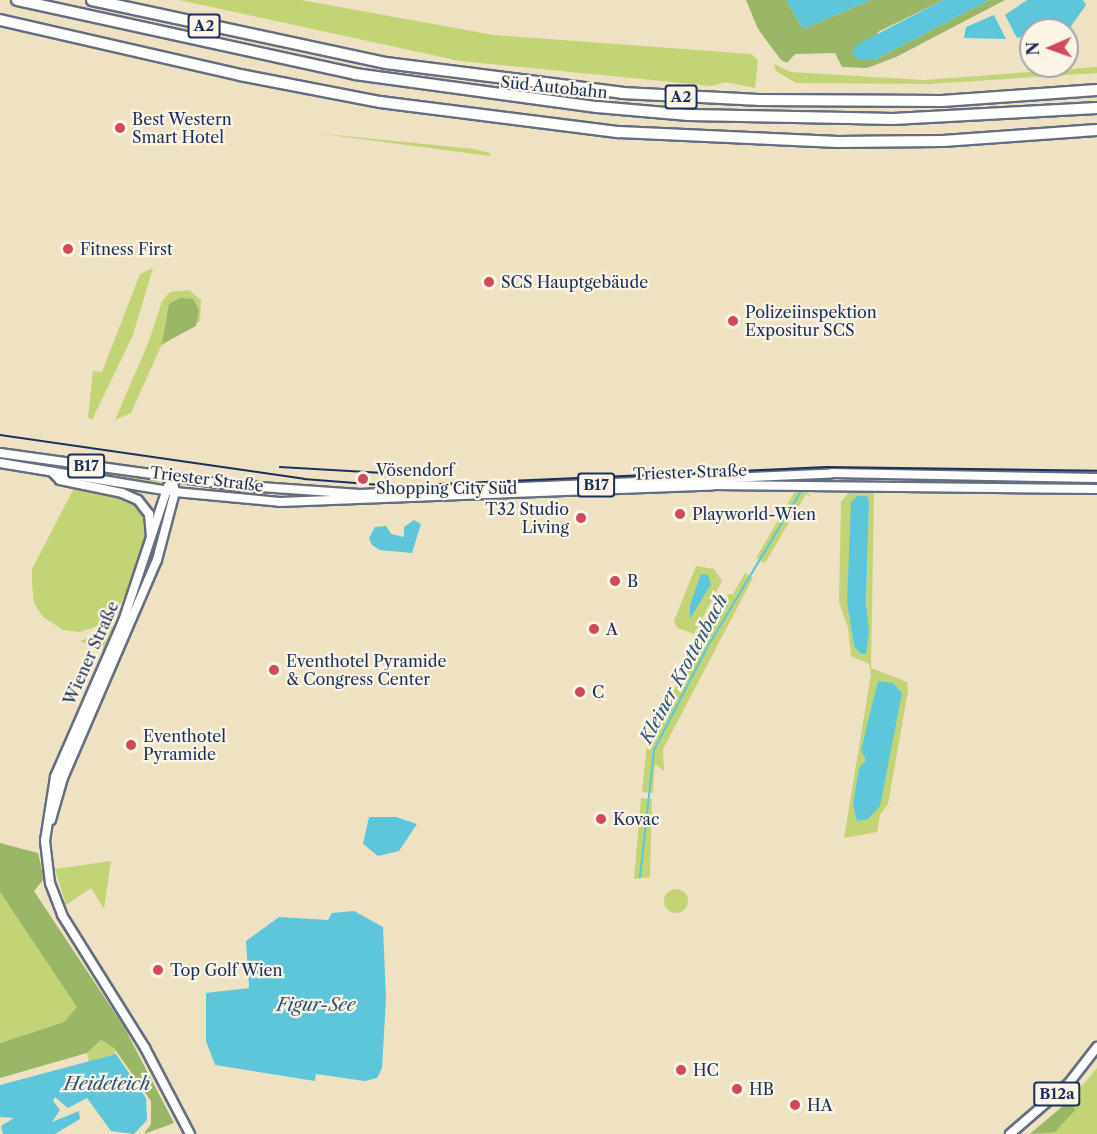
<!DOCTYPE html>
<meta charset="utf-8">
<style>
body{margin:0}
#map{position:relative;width:1097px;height:1134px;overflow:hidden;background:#eee2c3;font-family:"Libre Caslon Text",serif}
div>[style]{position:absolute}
.green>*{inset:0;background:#c3d476}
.round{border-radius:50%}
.forest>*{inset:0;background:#9ab667}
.water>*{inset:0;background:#5dc6da}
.stream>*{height:2px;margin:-1px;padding:0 1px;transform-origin:1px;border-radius:1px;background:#5dc6da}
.roads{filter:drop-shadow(2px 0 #656e81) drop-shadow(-2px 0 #656e81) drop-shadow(0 2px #656e81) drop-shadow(0 -2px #656e81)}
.major>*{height:8px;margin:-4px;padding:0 4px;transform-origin:4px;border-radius:4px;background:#fff}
.highway>*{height:10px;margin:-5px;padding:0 5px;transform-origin:5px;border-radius:5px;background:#fff}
.tram>*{height:1.5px;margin:-0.75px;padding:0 0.75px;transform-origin:0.75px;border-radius:0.75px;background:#1b2f5e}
.dots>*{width:16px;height:16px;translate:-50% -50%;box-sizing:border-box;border:3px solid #fcf5e5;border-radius:50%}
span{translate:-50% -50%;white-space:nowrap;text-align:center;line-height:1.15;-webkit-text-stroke:4.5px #fcf5e5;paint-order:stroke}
.shield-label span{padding:2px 4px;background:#fcf5e5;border:2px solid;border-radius:4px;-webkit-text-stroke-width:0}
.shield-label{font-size:15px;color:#1b2f5e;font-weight:700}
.street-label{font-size:16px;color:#1b2f5e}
.poi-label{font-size:16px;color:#1b2f5e}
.left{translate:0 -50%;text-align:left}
.right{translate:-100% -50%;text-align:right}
.water-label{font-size:18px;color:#2c557d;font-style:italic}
.north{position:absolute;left:1019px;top:18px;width:60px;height:60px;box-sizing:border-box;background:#fcf5e5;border:2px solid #a2a6af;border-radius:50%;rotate:268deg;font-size:16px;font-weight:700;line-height:24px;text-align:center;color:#1b2f5e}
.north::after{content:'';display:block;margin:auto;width:21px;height:27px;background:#d1495b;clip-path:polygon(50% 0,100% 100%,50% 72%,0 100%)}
</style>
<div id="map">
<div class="green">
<div style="clip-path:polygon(179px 0,301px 0,494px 35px,751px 54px,758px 60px,755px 88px,725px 82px,712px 86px,460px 61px)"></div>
<div style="clip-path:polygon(774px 64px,791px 72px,924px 80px,1097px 67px,1097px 73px,929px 84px,796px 83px,776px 71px)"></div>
<div style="clip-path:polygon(315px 133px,474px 149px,490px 153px,490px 156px)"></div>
<div style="clip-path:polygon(153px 268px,133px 335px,92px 420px,88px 417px,93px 371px,102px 372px,140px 274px)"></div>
<div style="clip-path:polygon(189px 290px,201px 300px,200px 321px,161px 346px,131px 413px,115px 420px,149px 341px,162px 301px,170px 292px)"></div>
<div style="clip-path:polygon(2px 457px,159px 480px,161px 486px,0 459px)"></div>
<div style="clip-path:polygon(75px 486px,135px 502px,144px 514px,148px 532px,130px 586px,115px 614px,104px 624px,80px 632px,63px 630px,43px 617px,34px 603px,32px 584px,32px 569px)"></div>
<div style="clip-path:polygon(805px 490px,813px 498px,806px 494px,765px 563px,756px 558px,795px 491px)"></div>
<div style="clip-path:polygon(evenodd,849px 492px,874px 492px,871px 668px,907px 682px,908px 691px,888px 804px,880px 815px,877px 832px,844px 838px,871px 674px,869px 664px,851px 656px,848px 628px,839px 602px,841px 502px,849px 492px,869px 502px,866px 626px,854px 646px,847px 603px,869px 502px)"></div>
<div style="clip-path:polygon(696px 566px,714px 569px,722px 581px,694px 634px,677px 628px,674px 621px)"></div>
<div style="clip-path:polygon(745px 573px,753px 578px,663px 749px,664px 771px,655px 764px,653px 793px,642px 792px,648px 736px,728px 594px,733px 594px)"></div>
<div style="clip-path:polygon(118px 623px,104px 651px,80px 641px,102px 633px)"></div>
<div style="clip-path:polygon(641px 798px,652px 799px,650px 877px,634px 879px)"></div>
<div style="clip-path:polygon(111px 861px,104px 909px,91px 888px,66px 905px,55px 869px)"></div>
<div class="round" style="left:664px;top:889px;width:24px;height:24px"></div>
<div style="clip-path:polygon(0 892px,78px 1007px,64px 1022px,0 1043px)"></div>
<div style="clip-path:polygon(101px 1040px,114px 1048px,116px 1054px,89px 1062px,87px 1053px)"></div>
<div style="clip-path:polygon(1097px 1068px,1097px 1134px,1030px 1134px,1070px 1100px)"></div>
</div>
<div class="forest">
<div style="clip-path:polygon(746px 0,786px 0,803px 29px,871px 0,943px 0,878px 32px,874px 60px,989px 0,1005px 0,896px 57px,867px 68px,842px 67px,835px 53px,795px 54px,787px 63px,781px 60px,758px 29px)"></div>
<div style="clip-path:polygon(180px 298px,193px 299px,199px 310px,196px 326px,162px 344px,169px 304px)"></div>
<div style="clip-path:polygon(0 843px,38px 853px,44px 879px,34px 891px,124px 1027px,174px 1123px,144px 1134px,151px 1124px,151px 1101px,114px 1048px,101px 1040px,87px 1053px,0 1078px,0 1043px,64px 1022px,77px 1007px,0 892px)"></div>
<div style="clip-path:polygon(1070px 1100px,1075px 1110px,1055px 1132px,1030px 1134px)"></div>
</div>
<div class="water">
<div style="clip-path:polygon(786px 0,871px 0,803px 29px)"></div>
<div style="clip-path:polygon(943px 0,989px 0,874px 60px,858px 60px,852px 54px,856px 45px)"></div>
<div style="clip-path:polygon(1027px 0,1083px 0,1086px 5px,1067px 32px,1031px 30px,1031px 34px,1017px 38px,1005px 15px)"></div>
<div style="clip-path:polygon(994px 15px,1006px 39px,964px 38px,966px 27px)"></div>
<div style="clip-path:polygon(857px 496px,867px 496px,869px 502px,866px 604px,869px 631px,866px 654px,861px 654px,854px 646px,847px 603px,851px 502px)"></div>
<div style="clip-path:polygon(414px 520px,421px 524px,412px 553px,380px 550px,372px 545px,369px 538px,375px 527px,386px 526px,391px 534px,404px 537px,404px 527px)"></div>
<div style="clip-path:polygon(701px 574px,708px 575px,711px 584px,690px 619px,690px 605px)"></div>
<div style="clip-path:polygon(878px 681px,893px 683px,902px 693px,880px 806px,868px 819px,857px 821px,853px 804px,859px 768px,866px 760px,861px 750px)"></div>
<div style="clip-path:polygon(369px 817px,396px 817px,417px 824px,399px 851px,378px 856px,363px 844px)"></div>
<div style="clip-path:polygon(354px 911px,383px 927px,386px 998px,382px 1068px,377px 1078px,365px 1081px,316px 1074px,315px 1081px,215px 1065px,206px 1041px,206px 993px,249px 988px,246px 941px,279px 917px,328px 920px,332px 913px)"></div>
<div style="clip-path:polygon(116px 1054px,146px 1098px,147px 1120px,134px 1134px,111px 1131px,87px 1098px,68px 1108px,55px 1097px,53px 1101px,60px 1110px,52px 1122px,79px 1111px,80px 1119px,55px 1134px,3px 1134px,1px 1126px,14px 1118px,0 1117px,0 1085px)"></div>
</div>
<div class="stream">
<div style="left:640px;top:877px;width:128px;rotate:-83.7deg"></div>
<div style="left:654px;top:750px;width:117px;rotate:-62.6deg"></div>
<div style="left:708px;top:646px;width:181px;rotate:-59deg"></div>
</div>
<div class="roads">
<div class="major">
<div style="left:0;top:453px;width:234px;rotate:7.9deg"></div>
<div style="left:232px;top:485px;width:128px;rotate:4deg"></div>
<div style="left:360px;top:494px;width:472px;rotate:-2.5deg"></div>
<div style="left:832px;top:473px;width:265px;rotate:1.1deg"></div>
<div style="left:0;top:463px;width:177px;rotate:9.4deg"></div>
<div style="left:175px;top:492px;width:105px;rotate:5.4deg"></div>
<div style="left:280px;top:502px;width:433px;rotate:-2.2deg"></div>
<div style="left:713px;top:485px;width:384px;rotate:0.6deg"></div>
<div style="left:52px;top:472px;width:11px;rotate:45deg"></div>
<div style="left:60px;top:480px;width:63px;rotate:11.8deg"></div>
<div style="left:122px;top:493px;width:17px;rotate:24deg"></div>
<div style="left:138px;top:500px;width:18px;rotate:52deg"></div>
<div style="left:149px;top:514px;width:21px;rotate:85deg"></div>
<div style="left:168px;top:486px;width:142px;rotate:108.4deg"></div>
<div style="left:123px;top:621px;width:170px;rotate:113.6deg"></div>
<div style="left:55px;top:777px;width:65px;rotate:98.9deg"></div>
<div style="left:45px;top:841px;width:42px;rotate:83.2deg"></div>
<div style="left:50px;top:883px;width:34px;rotate:69deg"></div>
<div style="left:62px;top:915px;width:157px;rotate:58deg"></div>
<div style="left:145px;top:1048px;width:97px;rotate:62.4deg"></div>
<div style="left:51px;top:820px;width:44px;rotate:-74.1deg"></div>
<div style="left:63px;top:778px;width:237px;rotate:-66.7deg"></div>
<div style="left:157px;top:560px;width:70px;rotate:-75.2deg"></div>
<div style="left:175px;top:492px;width:14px;rotate:-102deg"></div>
<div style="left:1010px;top:1134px;width:78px;rotate:-40.8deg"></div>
<div style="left:1069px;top:1083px;width:46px;rotate:-52.1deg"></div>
</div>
<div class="highway">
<div style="left:17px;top:0;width:346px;rotate:12.3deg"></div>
<div style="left:355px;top:74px;width:244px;rotate:7.8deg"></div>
<div style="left:597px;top:107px;width:92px;rotate:5deg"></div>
<div style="left:689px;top:115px;width:204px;rotate:1.1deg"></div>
<div style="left:893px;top:119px;width:204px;rotate:-3.1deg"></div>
<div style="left:92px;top:0;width:301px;rotate:12.1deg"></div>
<div style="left:386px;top:63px;width:238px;rotate:7.2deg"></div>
<div style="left:622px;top:93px;width:136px;rotate:2.9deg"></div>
<div style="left:758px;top:100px;width:184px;rotate:0.3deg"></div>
<div style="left:942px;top:101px;width:155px;rotate:-4.1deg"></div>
<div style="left:0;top:20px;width:246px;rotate:12.9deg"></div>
<div style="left:240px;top:75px;width:143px;rotate:10.9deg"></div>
<div style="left:380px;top:102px;width:241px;rotate:7.2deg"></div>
<div style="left:619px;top:132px;width:219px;rotate:2.6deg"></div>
<div style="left:838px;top:142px;width:105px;rotate:-0.5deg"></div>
<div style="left:943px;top:141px;width:154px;rotate:-4.1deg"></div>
</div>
</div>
<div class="tram">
<div style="left:0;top:435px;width:307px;rotate:8.2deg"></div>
<div style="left:304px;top:479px;width:90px;rotate:4.4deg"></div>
<div style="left:394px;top:486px;width:433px;rotate:-2.5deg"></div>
<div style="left:827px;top:467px;width:270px;rotate:0.8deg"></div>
<div style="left:280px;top:467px;width:173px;rotate:3.3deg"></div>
</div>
<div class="dots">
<div style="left:120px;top:128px;background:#d1495b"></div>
<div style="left:68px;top:249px;background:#d1495b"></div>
<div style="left:489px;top:282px;background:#d1495b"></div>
<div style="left:733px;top:321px;background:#d1495b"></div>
<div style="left:363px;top:479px;background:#d1495b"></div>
<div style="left:680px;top:514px;background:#d1495b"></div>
<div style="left:581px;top:518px;background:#d1495b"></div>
<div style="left:615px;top:581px;background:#d1495b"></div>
<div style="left:594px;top:629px;background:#d1495b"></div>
<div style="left:274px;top:670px;background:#d1495b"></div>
<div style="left:580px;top:692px;background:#d1495b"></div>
<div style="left:131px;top:745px;background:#d1495b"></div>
<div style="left:601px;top:819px;background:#d1495b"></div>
<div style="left:158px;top:970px;background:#d1495b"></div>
<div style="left:681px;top:1070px;background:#d1495b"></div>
<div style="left:737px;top:1089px;background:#d1495b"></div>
<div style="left:795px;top:1105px;background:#d1495b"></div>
</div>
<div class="shield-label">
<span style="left:204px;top:26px">A2</span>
<span style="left:681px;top:97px">A2</span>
<span style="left:86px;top:466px">B17</span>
<span style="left:596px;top:485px">B17</span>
<span style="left:1057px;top:1094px">B12a</span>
</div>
<div class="street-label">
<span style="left:554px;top:87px;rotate:6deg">Süd Autobahn</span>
<span style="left:690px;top:472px;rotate:-2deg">Triester Straße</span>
<span style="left:207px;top:479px;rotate:7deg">Triester Straße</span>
<span style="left:91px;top:653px;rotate:-66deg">Wiener Straße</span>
</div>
<div class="poi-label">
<span class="left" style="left:132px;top:128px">Best Western<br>Smart Hotel</span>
<span class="left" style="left:80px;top:249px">Fitness First</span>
<span class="left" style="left:501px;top:282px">SCS Hauptgebäude</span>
<span class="left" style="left:745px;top:321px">Polizeiinspektion<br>Expositur SCS</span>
<span class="left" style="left:376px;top:479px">Vösendorf<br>Shopping City Süd</span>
<span class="right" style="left:569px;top:518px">T32 Studio<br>Living</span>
<span class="left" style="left:692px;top:514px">Playworld-Wien</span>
<span class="left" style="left:627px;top:581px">B</span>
<span class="left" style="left:606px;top:629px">A</span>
<span class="left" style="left:286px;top:670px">Eventhotel Pyramide<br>&amp; Congress Center</span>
<span class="left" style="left:592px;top:692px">C</span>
<span class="left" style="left:143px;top:745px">Eventhotel<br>Pyramide</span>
<span class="left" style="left:613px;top:819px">Kovac</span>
<span class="left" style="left:170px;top:970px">Top Golf Wien</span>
<span class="left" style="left:693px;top:1070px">HC</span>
<span class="left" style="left:749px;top:1089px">HB</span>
<span class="left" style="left:807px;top:1105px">HA</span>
</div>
<div class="water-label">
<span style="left:684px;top:669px;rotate:-62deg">Kleiner Krottenbach</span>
<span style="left:316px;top:1005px">Figur-See</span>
<span style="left:107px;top:1084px">Heideteich</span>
</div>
<div class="north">N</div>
</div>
